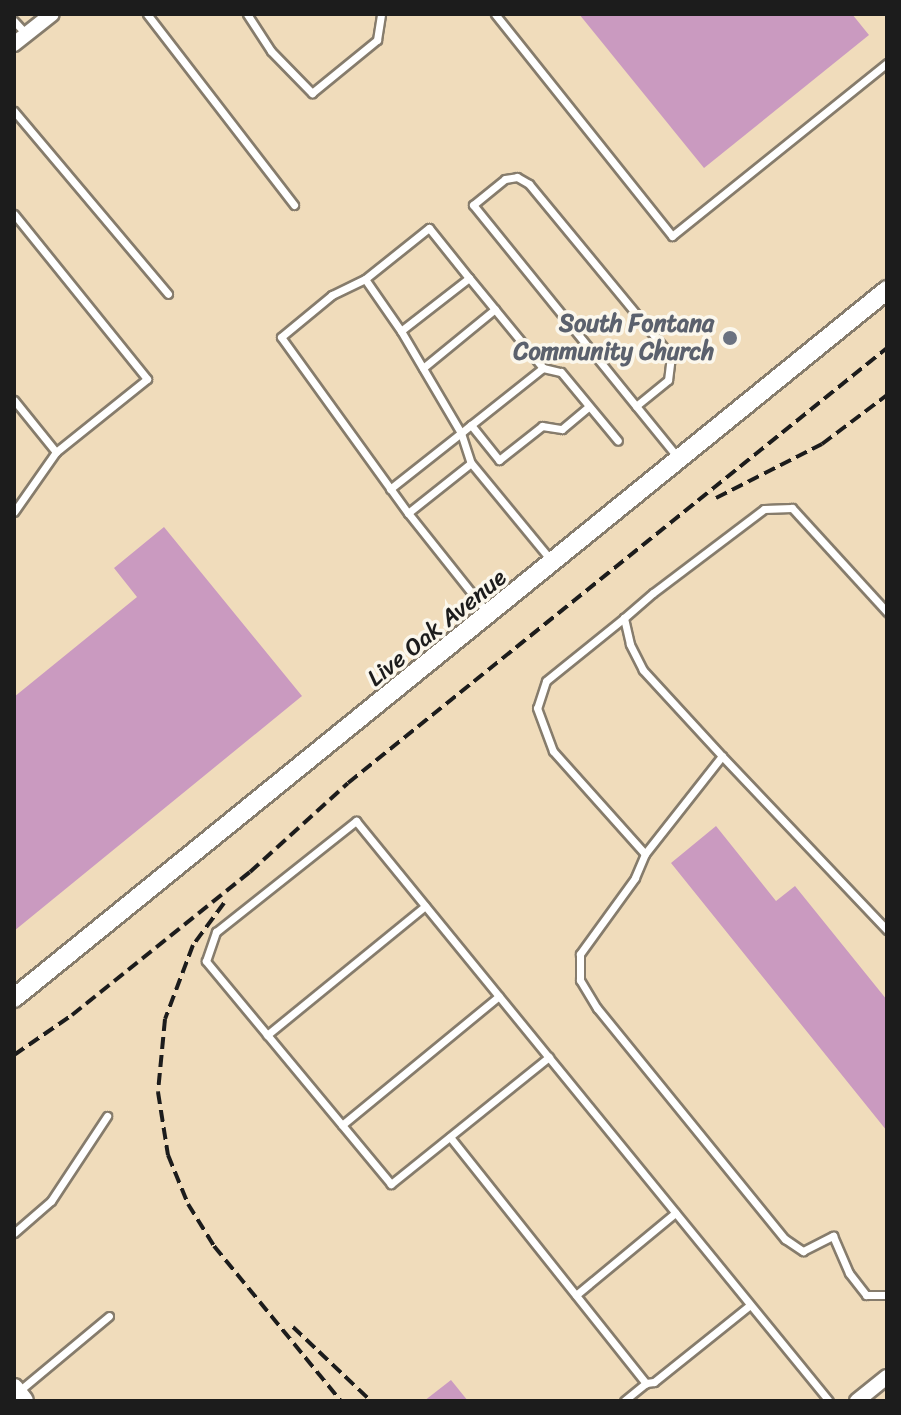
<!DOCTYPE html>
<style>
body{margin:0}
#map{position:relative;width:901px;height:1415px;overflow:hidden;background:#f0dcbb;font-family:Sriracha,sans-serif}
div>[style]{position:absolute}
.building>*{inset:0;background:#ca9ac0}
.roads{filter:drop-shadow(2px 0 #867c6c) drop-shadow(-2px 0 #867c6c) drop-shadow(0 2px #867c6c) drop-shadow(0 -2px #867c6c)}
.lane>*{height:7px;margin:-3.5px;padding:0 3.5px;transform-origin:3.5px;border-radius:3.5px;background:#fff}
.street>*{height:14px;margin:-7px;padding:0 7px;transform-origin:7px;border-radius:7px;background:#fff}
.secondary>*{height:18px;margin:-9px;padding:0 9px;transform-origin:9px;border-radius:9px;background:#fff}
.rail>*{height:4px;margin-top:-2px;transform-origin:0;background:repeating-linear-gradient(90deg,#1c1c1c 0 12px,transparent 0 18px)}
.dots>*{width:22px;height:22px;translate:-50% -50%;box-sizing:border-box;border:4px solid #fbf7ec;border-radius:50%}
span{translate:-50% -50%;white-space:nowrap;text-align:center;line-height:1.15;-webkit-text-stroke:7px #fbf7ec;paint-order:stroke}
.worship-label{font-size:24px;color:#5b616d;font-weight:700}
.right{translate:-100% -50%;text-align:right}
.street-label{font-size:24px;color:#1c1c1c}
.frame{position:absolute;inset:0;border:16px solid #1c1c1c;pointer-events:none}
</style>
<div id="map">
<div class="building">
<div style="clip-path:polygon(579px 14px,852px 14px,869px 35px,704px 168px)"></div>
<div style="clip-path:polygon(164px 527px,302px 696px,14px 931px,14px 697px,137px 597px,114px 568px)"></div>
<div style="clip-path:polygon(716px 826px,776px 901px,795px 886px,887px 1000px,887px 1131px,671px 863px)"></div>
<div style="clip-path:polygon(451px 1380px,468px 1401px,424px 1401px)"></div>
</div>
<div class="roads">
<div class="lane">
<div style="left:147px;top:14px;width:241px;rotate:52.4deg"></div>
<div style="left:247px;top:14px;width:44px;rotate:57deg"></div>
<div style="left:271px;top:51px;width:59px;rotate:45.7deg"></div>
<div style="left:312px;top:93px;width:84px;rotate:-39.2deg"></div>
<div style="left:377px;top:40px;width:26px;rotate:-81deg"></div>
<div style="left:495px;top:14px;width:284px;rotate:51.4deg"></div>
<div style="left:672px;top:236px;width:276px;rotate:-38.8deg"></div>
<div style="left:14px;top:21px;width:18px;rotate:47deg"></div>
<div style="left:14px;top:111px;width:239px;rotate:49.9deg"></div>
<div style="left:14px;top:214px;width:212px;rotate:51.1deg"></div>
<div style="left:147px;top:379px;width:117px;rotate:141.3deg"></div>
<div style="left:56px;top:452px;width:73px;rotate:125deg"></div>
<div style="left:365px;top:279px;width:37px;rotate:154deg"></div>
<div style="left:332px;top:295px;width:66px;rotate:140.5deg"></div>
<div style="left:281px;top:337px;width:217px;rotate:54.2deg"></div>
<div style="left:401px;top:331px;width:63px;rotate:-124.7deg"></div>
<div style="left:365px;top:279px;width:82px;rotate:-38.6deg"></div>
<div style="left:429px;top:228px;width:64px;rotate:51.3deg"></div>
<div style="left:423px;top:368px;width:93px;rotate:-39.3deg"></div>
<div style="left:543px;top:368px;width:18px;rotate:13deg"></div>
<div style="left:561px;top:372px;width:89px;rotate:50.4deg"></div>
<div style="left:14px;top:400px;width:67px;rotate:51.1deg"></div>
<div style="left:636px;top:406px;width:259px;rotate:-129deg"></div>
<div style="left:473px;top:205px;width:41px;rotate:-39.1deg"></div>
<div style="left:505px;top:179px;width:12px;rotate:-9deg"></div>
<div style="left:517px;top:177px;width:14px;rotate:30deg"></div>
<div style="left:529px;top:184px;width:223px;rotate:50.5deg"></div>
<div style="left:671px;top:356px;width:24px;rotate:97deg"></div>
<div style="left:668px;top:380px;width:41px;rotate:140.9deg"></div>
<div style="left:636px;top:406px;width:68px;rotate:50.9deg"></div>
<div style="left:471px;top:425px;width:45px;rotate:51.3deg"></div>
<div style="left:499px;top:460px;width:55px;rotate:-38.3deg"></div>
<div style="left:542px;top:426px;width:20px;rotate:9deg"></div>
<div style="left:562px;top:429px;width:35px;rotate:-40deg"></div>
<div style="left:390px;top:489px;width:90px;rotate:-38.3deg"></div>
<div style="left:461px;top:433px;width:13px;rotate:-39deg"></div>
<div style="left:471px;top:425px;width:92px;rotate:-38.4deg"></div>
<div style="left:543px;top:368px;width:117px;rotate:-129.4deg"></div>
<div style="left:469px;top:278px;width:86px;rotate:142.1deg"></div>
<div style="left:401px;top:331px;width:118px;rotate:59.5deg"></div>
<div style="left:461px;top:433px;width:32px;rotate:72deg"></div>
<div style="left:486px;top:611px;width:125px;rotate:-128.5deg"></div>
<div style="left:408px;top:513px;width:80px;rotate:-38.4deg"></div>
<div style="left:471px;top:463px;width:126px;rotate:50.5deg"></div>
<div style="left:624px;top:618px;width:100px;rotate:141.1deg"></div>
<div style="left:546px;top:681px;width:28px;rotate:108deg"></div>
<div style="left:537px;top:708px;width:46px;rotate:69.6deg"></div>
<div style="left:553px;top:751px;width:138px;rotate:48.2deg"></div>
<div style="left:722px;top:756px;width:117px;rotate:-132.6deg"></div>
<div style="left:643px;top:670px;width:29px;rotate:-117deg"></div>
<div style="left:630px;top:644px;width:27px;rotate:-103deg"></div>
<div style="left:624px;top:618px;width:38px;rotate:-41deg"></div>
<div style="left:653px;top:593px;width:139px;rotate:-37.1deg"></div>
<div style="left:764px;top:509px;width:28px;rotate:-2deg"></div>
<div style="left:792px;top:508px;width:141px;rotate:47.6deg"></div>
<div style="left:887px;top:930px;width:240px;rotate:-133.5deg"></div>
<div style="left:722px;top:756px;width:125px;rotate:128.2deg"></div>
<div style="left:645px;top:854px;width:26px;rotate:113deg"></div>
<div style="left:635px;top:878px;width:94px;rotate:125.9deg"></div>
<div style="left:580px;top:954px;width:26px;rotate:90deg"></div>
<div style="left:580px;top:980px;width:33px;rotate:59deg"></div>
<div style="left:597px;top:1008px;width:298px;rotate:50.9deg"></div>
<div style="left:785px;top:1239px;width:22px;rotate:34deg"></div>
<div style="left:803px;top:1251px;width:34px;rotate:-27deg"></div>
<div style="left:833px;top:1236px;width:40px;rotate:66.6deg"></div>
<div style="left:849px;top:1273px;width:28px;rotate:52deg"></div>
<div style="left:866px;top:1295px;width:21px"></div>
<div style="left:267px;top:1035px;width:204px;rotate:-39.2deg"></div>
<div style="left:549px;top:1057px;width:203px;rotate:141.2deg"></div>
<div style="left:391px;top:1184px;width:290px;rotate:-129.7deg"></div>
<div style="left:206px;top:961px;width:31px;rotate:-71deg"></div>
<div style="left:216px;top:932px;width:179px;rotate:-38.4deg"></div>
<div style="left:356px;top:821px;width:748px;rotate:50.8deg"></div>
<div style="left:342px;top:1125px;width:203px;rotate:-39.4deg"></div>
<div style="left:450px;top:1137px;width:315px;rotate:51.5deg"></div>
<div style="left:646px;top:1383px;width:28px;rotate:141deg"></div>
<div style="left:14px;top:1233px;width:49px;rotate:-40.9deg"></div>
<div style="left:51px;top:1201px;width:102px;rotate:-56.6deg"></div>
<div style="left:576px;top:1295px;width:129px;rotate:-39.6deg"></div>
<div style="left:646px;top:1383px;width:8px;rotate:-7deg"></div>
<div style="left:654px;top:1382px;width:123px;rotate:-38.7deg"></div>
<div style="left:19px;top:1391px;width:117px;rotate:-39.8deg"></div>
</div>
<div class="street">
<div style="left:14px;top:44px;width:48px;rotate:-38.3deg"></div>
<div style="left:857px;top:1401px;width:38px;rotate:-39deg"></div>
</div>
<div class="secondary">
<div style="left:14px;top:998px;width:1124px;rotate:-39.04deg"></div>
<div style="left:14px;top:1388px;width:16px;rotate:52deg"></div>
</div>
</div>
<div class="rail">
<div style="left:716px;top:498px;width:119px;rotate:-27deg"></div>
<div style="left:822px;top:444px;width:81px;rotate:-37deg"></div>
<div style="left:224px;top:903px;width:52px;rotate:126.4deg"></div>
<div style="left:193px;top:945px;width:79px;rotate:110.7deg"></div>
<div style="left:165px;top:1019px;width:73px;rotate:95.5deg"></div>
<div style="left:158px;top:1092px;width:64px;rotate:81deg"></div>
<div style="left:168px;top:1155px;width:53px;rotate:67.8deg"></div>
<div style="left:188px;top:1204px;width:49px;rotate:58.2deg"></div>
<div style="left:214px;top:1246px;width:200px;rotate:50.7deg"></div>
<div style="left:14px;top:1055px;width:70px;rotate:-34.6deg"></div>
<div style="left:72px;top:1015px;width:228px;rotate:-38.8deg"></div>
<div style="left:250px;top:872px;width:132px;rotate:-42.2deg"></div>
<div style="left:348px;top:783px;width:693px;rotate:-38.91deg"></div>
<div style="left:293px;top:1327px;width:108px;rotate:43.5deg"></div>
</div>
<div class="dots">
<div style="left:730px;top:338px;background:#6b7280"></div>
</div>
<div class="worship-label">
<span class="right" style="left:714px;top:338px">South Fontana<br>Community Church</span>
</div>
<div class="street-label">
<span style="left:437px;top:628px;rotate:-39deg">Live Oak Avenue</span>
</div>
<div class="frame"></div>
</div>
